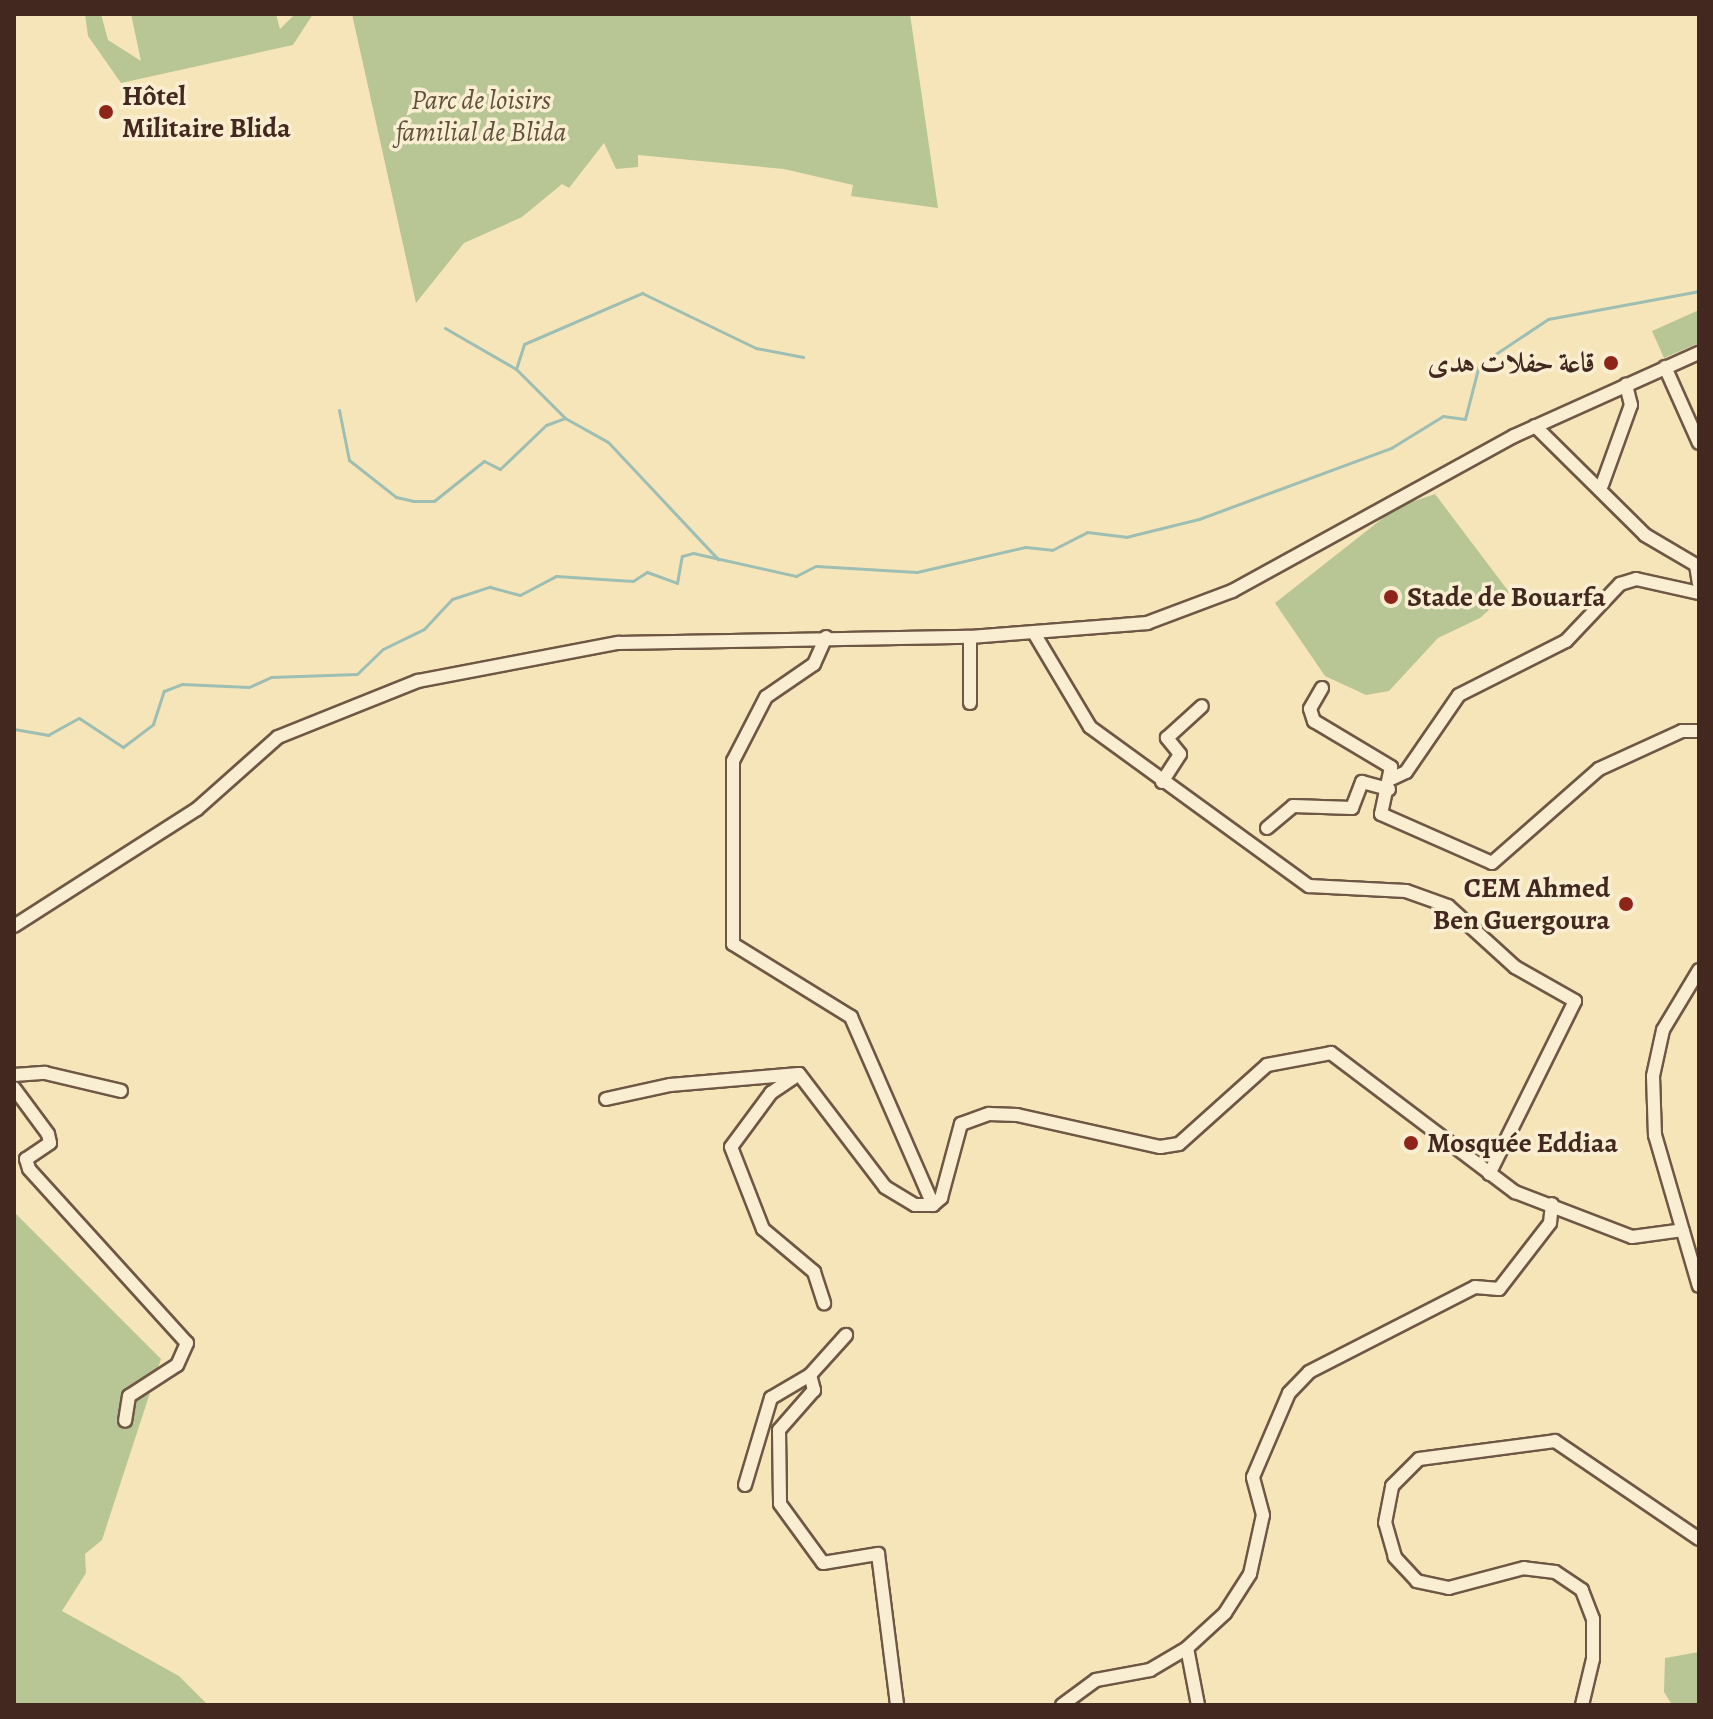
<!DOCTYPE html>
<meta charset="utf-8">
<style>
body{margin:0}
#map{position:relative;width:1713px;height:1719px;overflow:hidden;background:#f7e5ba;font-family:Alegreya,Amiri,serif}
div>[style]{position:absolute}
.green>*{inset:0;background:#b7c694}
.stream>*{height:3px;margin:-1.5px;padding:0 1.5px;transform-origin:1.5px;border-radius:1.5px;background:#9dbfb3}
.roads{filter:drop-shadow(2px 0 #6f5745) drop-shadow(-2px 0 #6f5745) drop-shadow(0 2px #6f5745) drop-shadow(0 -2px #6f5745)}
.minor>*{height:12px;margin:-6px;padding:0 6px;transform-origin:6px;border-radius:6px;background:#faeed2}
.dots>*{width:22px;height:22px;translate:-50% -50%;box-sizing:border-box;border:4px solid #faeed2;border-radius:50%}
span{translate:-50% -50%;white-space:nowrap;text-align:center;line-height:1.15;-webkit-text-stroke:7px #faeed2;paint-order:stroke}
.poi-label{font-size:28px;color:#42281e;font-weight:700}
.left{translate:0 -50%;text-align:left}
.right{translate:-100% -50%;text-align:right}
.park-label{font-size:28px;color:#5f503c;font-style:italic}
.frame{position:absolute;inset:0;border:16px solid #42281e;pointer-events:none}
</style>
<div id="map">
<div class="green">
<div style="clip-path:polygon(85px 14px,101px 14px,108px 40px,141px 61px,131px 14px,276px 14px,280px 29px,295px 14px,313px 14px,293px 45px,121px 83px,88px 36px)"></div>
<div style="clip-path:polygon(352px 14px,910px 14px,938px 208px,851px 196px,853px 185px,784px 169px,638px 155px,638px 167px,616px 169px,604px 143px,569px 188px,562px 184px,522px 217px,464px 243px,416px 303px)"></div>
<div style="clip-path:polygon(1699px 310px,1699px 343px,1664px 358px,1652px 331px)"></div>
<div style="clip-path:polygon(1435px 494px,1509px 592px,1480px 618px,1438px 638px,1389px 691px,1366px 695px,1325px 676px,1275px 603px,1397px 507px)"></div>
<div style="clip-path:polygon(14px 1212px,161px 1359px,102px 1540px,85px 1554px,86px 1573px,62px 1611px,179px 1676px,208px 1705px,14px 1705px)"></div>
<div style="clip-path:polygon(1699px 1652px,1699px 1705px,1672px 1705px,1664px 1692px,1665px 1658px)"></div>
</div>
<div class="stream">
<div style="left:445px;top:328px;width:82px;rotate:30deg"></div>
<div style="left:516px;top:369px;width:69px;rotate:45deg"></div>
<div style="left:565px;top:418px;width:49px;rotate:29.2deg"></div>
<div style="left:608px;top:442px;width:161px;rotate:46.8deg"></div>
<div style="left:516px;top:369px;width:26px;rotate:-72deg"></div>
<div style="left:524px;top:344px;width:129px;rotate:-23.4deg"></div>
<div style="left:642px;top:293px;width:127px;rotate:25.8deg"></div>
<div style="left:756px;top:348px;width:48px;rotate:10.8deg"></div>
<div style="left:339px;top:410px;width:51px;rotate:78.7deg"></div>
<div style="left:349px;top:460px;width:60px;rotate:38.2deg"></div>
<div style="left:396px;top:497px;width:17px;rotate:13deg"></div>
<div style="left:413px;top:501px;width:21px"></div>
<div style="left:434px;top:501px;width:64px;rotate:-38.7deg"></div>
<div style="left:484px;top:461px;width:18px;rotate:27deg"></div>
<div style="left:500px;top:469px;width:64px;rotate:-43.7deg"></div>
<div style="left:546px;top:425px;width:20px;rotate:-20deg"></div>
<div style="left:14px;top:729px;width:35px;rotate:10deg"></div>
<div style="left:48px;top:735px;width:35px;rotate:-29deg"></div>
<div style="left:79px;top:718px;width:53px;rotate:33.4deg"></div>
<div style="left:123px;top:747px;width:38px;rotate:-37deg"></div>
<div style="left:153px;top:724px;width:35px;rotate:-72deg"></div>
<div style="left:164px;top:691px;width:19px;rotate:-21deg"></div>
<div style="left:182px;top:684px;width:67px;rotate:2.6deg"></div>
<div style="left:249px;top:687px;width:24px;rotate:-24deg"></div>
<div style="left:271px;top:677px;width:86px;rotate:-2deg"></div>
<div style="left:357px;top:674px;width:36px;rotate:-44deg"></div>
<div style="left:383px;top:649px;width:46px;rotate:-26deg"></div>
<div style="left:424px;top:629px;width:41px;rotate:-47deg"></div>
<div style="left:452px;top:599px;width:40px;rotate:-18deg"></div>
<div style="left:490px;top:587px;width:31px;rotate:15deg"></div>
<div style="left:520px;top:595px;width:41px;rotate:-27.8deg"></div>
<div style="left:556px;top:576px;width:77px;rotate:3.7deg"></div>
<div style="left:633px;top:581px;width:17px;rotate:-33deg"></div>
<div style="left:647px;top:572px;width:32px;rotate:20deg"></div>
<div style="left:677px;top:583px;width:27px;rotate:-80deg"></div>
<div style="left:682px;top:556px;width:11px;rotate:-15deg"></div>
<div style="left:693px;top:553px;width:106px;rotate:12.6deg"></div>
<div style="left:796px;top:576px;width:22px;rotate:-27deg"></div>
<div style="left:816px;top:566px;width:101px;rotate:3.4deg"></div>
<div style="left:917px;top:572px;width:111px;rotate:-13deg"></div>
<div style="left:1025px;top:547px;width:27px;rotate:6deg"></div>
<div style="left:1052px;top:550px;width:39px;rotate:-27deg"></div>
<div style="left:1087px;top:532px;width:39px;rotate:7deg"></div>
<div style="left:1126px;top:537px;width:75px;rotate:-13.9deg"></div>
<div style="left:1199px;top:519px;width:205px;rotate:-20.3deg"></div>
<div style="left:1391px;top:448px;width:61px;rotate:-31.6deg"></div>
<div style="left:1443px;top:416px;width:22px;rotate:8deg"></div>
<div style="left:1465px;top:419px;width:56px;rotate:-75.5deg"></div>
<div style="left:1479px;top:365px;width:83px;rotate:-33.7deg"></div>
<div style="left:1548px;top:319px;width:154px;rotate:-10.5deg"></div>
</div>
<div class="roads">
<div class="minor">
<div style="left:1665px;top:367px;width:83px;rotate:65.9deg"></div>
<div style="left:1535px;top:426px;width:155px;rotate:44.7deg"></div>
<div style="left:1645px;top:535px;width:59px;rotate:30.5deg"></div>
<div style="left:1696px;top:565px;width:18px;rotate:81deg"></div>
<div style="left:1602px;top:485px;width:85px;rotate:-70.1deg"></div>
<div style="left:1631px;top:405px;width:21px;rotate:-104deg"></div>
<div style="left:1034px;top:633px;width:109px;rotate:59.2deg"></div>
<div style="left:1090px;top:727px;width:271px;rotate:36deg"></div>
<div style="left:1309px;top:886px;width:97px;rotate:3deg"></div>
<div style="left:1406px;top:891px;width:45px;rotate:19.7deg"></div>
<div style="left:1448px;top:906px;width:91px;rotate:42.3deg"></div>
<div style="left:1515px;top:967px;width:69px;rotate:29.5deg"></div>
<div style="left:1575px;top:1001px;width:193px;rotate:116.4deg"></div>
<div style="left:826px;top:637px;width:30px;rotate:114deg"></div>
<div style="left:814px;top:664px;width:58px;rotate:145.5deg"></div>
<div style="left:766px;top:697px;width:72px;rotate:117.3deg"></div>
<div style="left:733px;top:761px;width:183px;rotate:90deg"></div>
<div style="left:733px;top:944px;width:139px;rotate:31.7deg"></div>
<div style="left:851px;top:1017px;width:205px;rotate:66.4deg"></div>
<div style="left:1322px;top:688px;width:24px;rotate:120deg"></div>
<div style="left:1310px;top:709px;width:13px;rotate:72deg"></div>
<div style="left:1314px;top:721px;width:90px;rotate:30.9deg"></div>
<div style="left:1391px;top:767px;width:48px;rotate:102deg"></div>
<div style="left:1381px;top:814px;width:121px;rotate:23.8deg"></div>
<div style="left:1492px;top:863px;width:142px;rotate:-41.3deg"></div>
<div style="left:1599px;top:769px;width:91px;rotate:-24.6deg"></div>
<div style="left:1682px;top:731px;width:17px"></div>
<div style="left:970px;top:703px;width:66px;rotate:-90deg"></div>
<div style="left:1393px;top:778px;width:14px;rotate:-25deg"></div>
<div style="left:1406px;top:772px;width:93px;rotate:-55.5deg"></div>
<div style="left:1459px;top:695px;width:120px;rotate:-26.8deg"></div>
<div style="left:1566px;top:641px;width:79px;rotate:-46.5deg"></div>
<div style="left:1620px;top:584px;width:17px;rotate:-17deg"></div>
<div style="left:1636px;top:579px;width:65px;rotate:12.5deg"></div>
<div style="left:1162px;top:782px;width:33px;rotate:-57deg"></div>
<div style="left:1180px;top:754px;width:21px;rotate:-129deg"></div>
<div style="left:1167px;top:738px;width:47px;rotate:-42.4deg"></div>
<div style="left:1267px;top:828px;width:34px;rotate:-40deg"></div>
<div style="left:1293px;top:806px;width:59px;rotate:1.9deg"></div>
<div style="left:1352px;top:808px;width:28px;rotate:-69deg"></div>
<div style="left:1362px;top:782px;width:28px;rotate:15deg"></div>
<div style="left:14px;top:926px;width:217px;rotate:-32.6deg"></div>
<div style="left:197px;top:809px;width:108px;rotate:-41.6deg"></div>
<div style="left:278px;top:737px;width:151px;rotate:-21.8deg"></div>
<div style="left:418px;top:681px;width:204px;rotate:-10.8deg"></div>
<div style="left:618px;top:643px;width:352px;rotate:-1deg"></div>
<div style="left:970px;top:637px;width:178px;rotate:-4.5deg"></div>
<div style="left:1147px;top:623px;width:91px;rotate:-20.6deg"></div>
<div style="left:1232px;top:591px;width:322px;rotate:-28.8deg"></div>
<div style="left:1514px;top:436px;width:203px;rotate:-24.2deg"></div>
<div style="left:1699px;top:970px;width:70px;rotate:121deg"></div>
<div style="left:1663px;top:1030px;width:47px;rotate:102.3deg"></div>
<div style="left:1653px;top:1076px;width:59px;rotate:88.1deg"></div>
<div style="left:1655px;top:1135px;width:157px;rotate:73.8deg"></div>
<div style="left:799px;top:1074px;width:34px;rotate:146deg"></div>
<div style="left:771px;top:1093px;width:67px;rotate:126.5deg"></div>
<div style="left:731px;top:1147px;width:88px;rotate:68.7deg"></div>
<div style="left:763px;top:1229px;width:67px;rotate:40.1deg"></div>
<div style="left:814px;top:1272px;width:33px;rotate:72deg"></div>
<div style="left:14px;top:1075px;width:31px;rotate:-4deg"></div>
<div style="left:45px;top:1073px;width:78px;rotate:13.3deg"></div>
<div style="left:14px;top:1088px;width:57px;rotate:53.5deg"></div>
<div style="left:48px;top:1134px;width:9px;rotate:77deg"></div>
<div style="left:50px;top:1143px;width:29px;rotate:146deg"></div>
<div style="left:26px;top:1159px;width:10px;rotate:73deg"></div>
<div style="left:29px;top:1169px;width:235px;rotate:47.8deg"></div>
<div style="left:187px;top:1343px;width:24px;rotate:114deg"></div>
<div style="left:177px;top:1365px;width:57px;rotate:147.1deg"></div>
<div style="left:129px;top:1396px;width:25px;rotate:99deg"></div>
<div style="left:606px;top:1099px;width:66px;rotate:-12.3deg"></div>
<div style="left:670px;top:1085px;width:129px;rotate:-4.9deg"></div>
<div style="left:799px;top:1074px;width:142px;rotate:52.7deg"></div>
<div style="left:885px;top:1187px;width:35px;rotate:31deg"></div>
<div style="left:915px;top:1205px;width:18px"></div>
<div style="left:933px;top:1205px;width:11px;rotate:-41deg"></div>
<div style="left:941px;top:1198px;width:77px;rotate:-74.9deg"></div>
<div style="left:961px;top:1124px;width:30px;rotate:-20deg"></div>
<div style="left:989px;top:1114px;width:28px;rotate:2deg"></div>
<div style="left:1017px;top:1115px;width:147px;rotate:12.6deg"></div>
<div style="left:1160px;top:1147px;width:19px;rotate:-9deg"></div>
<div style="left:1179px;top:1144px;width:118px;rotate:-41.9deg"></div>
<div style="left:1267px;top:1065px;width:65px;rotate:-10.6deg"></div>
<div style="left:1331px;top:1053px;width:231px;rotate:37.1deg"></div>
<div style="left:1515px;top:1192px;width:125px;rotate:21deg"></div>
<div style="left:1632px;top:1237px;width:51px;rotate:-7.8deg"></div>
<div style="left:810px;top:1375px;width:16px;rotate:75deg"></div>
<div style="left:814px;top:1390px;width:53px;rotate:131.2deg"></div>
<div style="left:779px;top:1430px;width:74px;rotate:89.2deg"></div>
<div style="left:780px;top:1504px;width:73px;rotate:53.9deg"></div>
<div style="left:823px;top:1563px;width:56px;rotate:-9.3deg"></div>
<div style="left:878px;top:1554px;width:152px;rotate:82.8deg"></div>
<div style="left:745px;top:1485px;width:91px;rotate:-73.4deg"></div>
<div style="left:771px;top:1398px;width:45px;rotate:-30.5deg"></div>
<div style="left:810px;top:1375px;width:54px;rotate:-48deg"></div>
<div style="left:1062px;top:1705px;width:42px;rotate:-36.3deg"></div>
<div style="left:1096px;top:1680px;width:55px;rotate:-10.5deg"></div>
<div style="left:1150px;top:1670px;width:43px;rotate:-30.7deg"></div>
<div style="left:1198px;top:1705px;width:58px;rotate:-100.9deg"></div>
<div style="left:1187px;top:1648px;width:52px;rotate:-42.6deg"></div>
<div style="left:1225px;top:1613px;width:46px;rotate:-57.3deg"></div>
<div style="left:1250px;top:1574px;width:60px;rotate:-77.6deg"></div>
<div style="left:1263px;top:1515px;width:39px;rotate:-105deg"></div>
<div style="left:1253px;top:1477px;width:91px;rotate:-66.8deg"></div>
<div style="left:1289px;top:1393px;width:29px;rotate:-46deg"></div>
<div style="left:1309px;top:1372px;width:186px;rotate:-27.1deg"></div>
<div style="left:1475px;top:1287px;width:24px;rotate:5deg"></div>
<div style="left:1499px;top:1289px;width:83px;rotate:-52.3deg"></div>
<div style="left:1550px;top:1223px;width:19px;rotate:-84deg"></div>
<div style="left:1582px;top:1705px;width:47px;rotate:-76.6deg"></div>
<div style="left:1593px;top:1659px;width:40px;rotate:-90deg"></div>
<div style="left:1593px;top:1619px;width:31px;rotate:-111deg"></div>
<div style="left:1582px;top:1590px;width:32px;rotate:-146deg"></div>
<div style="left:1555px;top:1572px;width:31px;rotate:-173deg"></div>
<div style="left:1524px;top:1568px;width:78px;rotate:165.1deg"></div>
<div style="left:1449px;top:1588px;width:33px;rotate:-168deg"></div>
<div style="left:1417px;top:1581px;width:33px;rotate:-133deg"></div>
<div style="left:1395px;top:1557px;width:35px;rotate:-106deg"></div>
<div style="left:1385px;top:1523px;width:38px;rotate:-79deg"></div>
<div style="left:1392px;top:1486px;width:38px;rotate:-45deg"></div>
<div style="left:1419px;top:1459px;width:137px;rotate:-7.5deg"></div>
<div style="left:1555px;top:1441px;width:174px;rotate:34.2deg"></div>
</div>
</div>
<div class="dots">
<div style="left:106px;top:112px;background:#8f2418"></div>
<div style="left:1611px;top:363px;background:#8f2418"></div>
<div style="left:1391px;top:597px;background:#8f2418"></div>
<div style="left:1626px;top:904px;background:#8f2418"></div>
<div style="left:1411px;top:1143px;background:#8f2418"></div>
</div>
<div class="poi-label">
<span class="left" style="left:122px;top:112px">Hôtel<br>Militaire Blida</span>
<span class="right" style="left:1595px;top:363px">قاعة حفلات هدى</span>
<span class="left" style="left:1407px;top:597px">Stade de Bouarfa</span>
<span class="right" style="left:1610px;top:904px">CEM Ahmed<br>Ben Guergoura</span>
<span class="left" style="left:1427px;top:1143px">Mosquée Eddiaa</span>
</div>
<div class="park-label">
<span style="left:481px;top:116px">Parc de loisirs<br>familial de Blida</span>
</div>
<div class="frame"></div>
</div>
